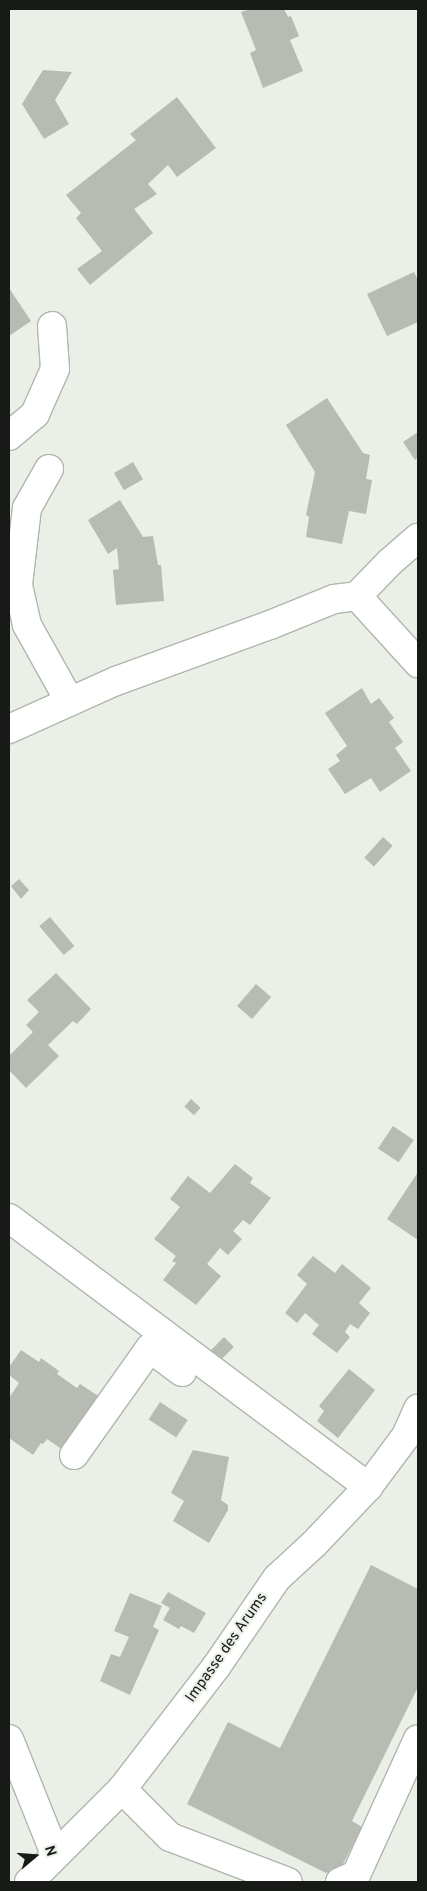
<!DOCTYPE html>
<style>
body{margin:0}
#map{position:relative;width:427px;height:1891px;overflow:hidden;background:#eaf0e7;font-family:Overpass,sans-serif}
div>[style]{position:absolute}
.building>*{inset:0;background:#b6bcb3;transform-origin:0 0}
.roads{filter:drop-shadow(1px 0 #b0b6ad) drop-shadow(-1px 0 #b0b6ad) drop-shadow(0 1px #b0b6ad) drop-shadow(0 -1px #b0b6ad)}
.minor>*{height:28px;margin:-14px;padding:0 14px;transform-origin:14px;border-radius:14px;background:#fff}
span{translate:-50% -50%;white-space:nowrap;text-align:center;line-height:1.15;-webkit-text-stroke:4px #eaf0e7;paint-order:stroke}
.street-label{font-size:15px;color:#181a17}
.frame{position:absolute;inset:0;border:10px solid #181a17;pointer-events:none}
.north{position:absolute;left:10px;top:1831px;width:50px;height:50px;-webkit-text-stroke:4px #eaf0e7;paint-order:stroke;rotate:72deg;font-size:14px;font-weight:700;line-height:20px;text-align:center;color:#181a17}
.north::after{content:'';display:block;margin:auto;width:18px;height:22px;background:#181a17;clip-path:polygon(50% 0,100% 100%,50% 72%,0 100%)}
</style>
<div id="map">
<div class="building">
<div style="clip-path:polygon(251px 9px,284px 9px,288px 17px,291px 16px,299px 36px,290px 40px,303px 71px,263px 88px,250px 53px,256px 50px,241px 12px)"></div>
<div style="clip-path:polygon(43px 70px,72px 72px,55px 100px,69px 124px,44px 139px,22px 104px)"></div>
<div style="clip-path:polygon(177px 97px,216px 148px,177px 177px,168px 165px,148px 184px,157px 194px,134px 209px,153px 233px,90px 285px,77px 269px,102px 251px,76px 218px,81px 213px,66px 195px,136px 140px,130px 134px)"></div>
<div style="clip-path:polygon(414px 272px,418px 280px,418px 322px,387px 336px,367px 294px)"></div>
<div style="clip-path:polygon(9px 288px,31px 321px,9px 336px)"></div>
<div style="clip-path:polygon(327px 398px,363px 453px,370px 455px,366px 479px,372px 480px,366px 514px,349px 511px,342px 544px,306px 537px,309px 517px,306px 515px,315px 472px,286px 425px)"></div>
<div style="clip-path:polygon(418px 432px,418px 457px,415px 460px,403px 442px)"></div>
<div style="left:133px;top:462px;width:20px;height:22px;rotate:60deg"></div>
<div style="clip-path:polygon(120px 500px,143px 537px,153px 536px,158px 565px,161px 565px,164px 601px,116px 605px,113px 570px,119px 569px,117px 548px,108px 554px,88px 520px)"></div>
<div style="clip-path:polygon(362px 688px,371px 704px,379px 698px,394px 718px,389px 722px,403px 742px,395px 748px,411px 771px,380px 792px,371px 778px,345px 794px,328px 769px,340px 761px,336px 755px,347px 746px,325px 713px)"></div>
<div style="left:383px;top:837px;width:13px;height:28px;rotate:42deg"></div>
<div style="clip-path:polygon(19px 879px,29px 890px,21px 899px,11px 886px)"></div>
<div style="left:50px;top:917px;width:38px;height:14px;rotate:50deg"></div>
<div style="clip-path:polygon(56px 973px,91px 1009px,77px 1024px,73px 1021px,48px 1045px,59px 1056px,26px 1088px,9px 1070px,9px 1056px,33px 1032px,26px 1025px,39px 1012px,27px 1000px)"></div>
<div style="left:256px;top:984px;width:20px;height:29px;rotate:41deg"></div>
<div style="left:191px;top:1099px;width:13px;height:10px;rotate:42deg"></div>
<div style="left:393px;top:1126px;width:25px;height:27px;rotate:34deg"></div>
<div style="clip-path:polygon(235px 1164px,253px 1178px,250px 1183px,271px 1198px,250px 1225px,243px 1220px,233px 1231px,242px 1239px,228px 1255px,220px 1248px,207px 1264px,221px 1276px,196px 1305px,163px 1280px,176px 1263px,172px 1261px,176px 1256px,154px 1239px,180px 1207px,170px 1199px,188px 1176px,210px 1193px)"></div>
<div style="clip-path:polygon(418px 1172px,418px 1240px,387px 1219px)"></div>
<div style="clip-path:polygon(313px 1256px,335px 1273px,342px 1264px,371px 1288px,359px 1303px,370px 1313px,358px 1329px,350px 1324px,345px 1332px,350px 1337px,337px 1353px,312px 1334px,319px 1325px,305px 1313px,297px 1323px,285px 1313px,307px 1284px,297px 1275px)"></div>
<div style="left:224px;top:1337px;width:14px;height:19px;rotate:45deg"></div>
<div style="clip-path:polygon(21px 1350px,39px 1362px,41px 1358px,59px 1371px,57px 1374px,77px 1388px,80px 1384px,100px 1397px,63px 1450px,47px 1439px,43px 1444px,41px 1443px,33px 1455px,9px 1438px,9px 1398px,19px 1383px,9px 1375px,9px 1367px)"></div>
<div style="clip-path:polygon(349px 1369px,375px 1390px,338px 1438px,317px 1421px,324px 1411px,319px 1406px)"></div>
<div style="left:160px;top:1402px;width:33px;height:21px;rotate:33deg"></div>
<div style="clip-path:polygon(193px 1450px,229px 1457px,221px 1500px,228px 1505px,228px 1510px,209px 1543px,173px 1521px,184px 1501px,171px 1493px)"></div>
<div style="clip-path:polygon(371px 1565px,418px 1589px,418px 1687px,352px 1821px,362px 1827px,341px 1868px,326px 1873px,187px 1804px,228px 1722px,280px 1748px)"></div>
<div style="clip-path:polygon(168px 1592px,206px 1613px,194px 1633px,181px 1626px,179px 1629px,163px 1620px,170px 1608px,161px 1603px)"></div>
<div style="clip-path:polygon(130px 1593px,162px 1606px,153px 1627px,159px 1630px,130px 1695px,100px 1681px,111px 1654px,120px 1657px,129px 1637px,114px 1631px)"></div>
</div>
<div class="roads">
<div class="minor">
<div style="left:9px;top:436px;width:34px;rotate:-40deg"></div>
<div style="left:35px;top:414px;width:49px;rotate:-66deg"></div>
<div style="left:55px;top:369px;width:43px;rotate:-94deg"></div>
<div style="left:49px;top:469px;width:45px;rotate:119.4deg"></div>
<div style="left:27px;top:508px;width:78px;rotate:96.7deg"></div>
<div style="left:18px;top:585px;width:41px;rotate:77.3deg"></div>
<div style="left:27px;top:625px;width:88px;rotate:60.8deg"></div>
<div style="left:357px;top:596px;width:91px;rotate:47.7deg"></div>
<div style="left:9px;top:729px;width:117px;rotate:-24.2deg"></div>
<div style="left:116px;top:681px;width:164px;rotate:-20deg"></div>
<div style="left:270px;top:625px;width:69px;rotate:-22.1deg"></div>
<div style="left:334px;top:599px;width:23px;rotate:-7deg"></div>
<div style="left:357px;top:596px;width:47px;rotate:-45.9deg"></div>
<div style="left:390px;top:562px;width:37px;rotate:-41deg"></div>
<div style="left:9px;top:1218px;width:449px;rotate:36.8deg"></div>
<div style="left:74px;top:1455px;width:131px;rotate:-54.6deg"></div>
<div style="left:150px;top:1348px;width:40px;rotate:37deg"></div>
<div style="left:9px;top:1739px;width:124px;rotate:68.2deg"></div>
<div style="left:122px;top:1789px;width:68px;rotate:45deg"></div>
<div style="left:170px;top:1837px;width:126px;rotate:20.9deg"></div>
<div style="left:29px;top:1882px;width:132px;rotate:-45deg"></div>
<div style="left:122px;top:1789px;width:154px;rotate:-52.4deg"></div>
<div style="left:216px;top:1667px;width:108px;rotate:-55.6deg"></div>
<div style="left:277px;top:1578px;width:50px;rotate:-42.6deg"></div>
<div style="left:314px;top:1544px;width:79px;rotate:-46.5deg"></div>
<div style="left:368px;top:1487px;width:64px;rotate:-53.3deg"></div>
<div style="left:406px;top:1436px;width:30px;rotate:-66deg"></div>
<div style="left:340px;top:1882px;width:17px;rotate:-24deg"></div>
<div style="left:356px;top:1875px;width:149px;rotate:-65.5deg"></div>
</div>
</div>
<div class="street-label">
<span style="left:227px;top:1648px;rotate:-55deg">Impasse des Arums</span>
</div>
<div class="frame"></div>
<div class="north">N</div>
</div>
